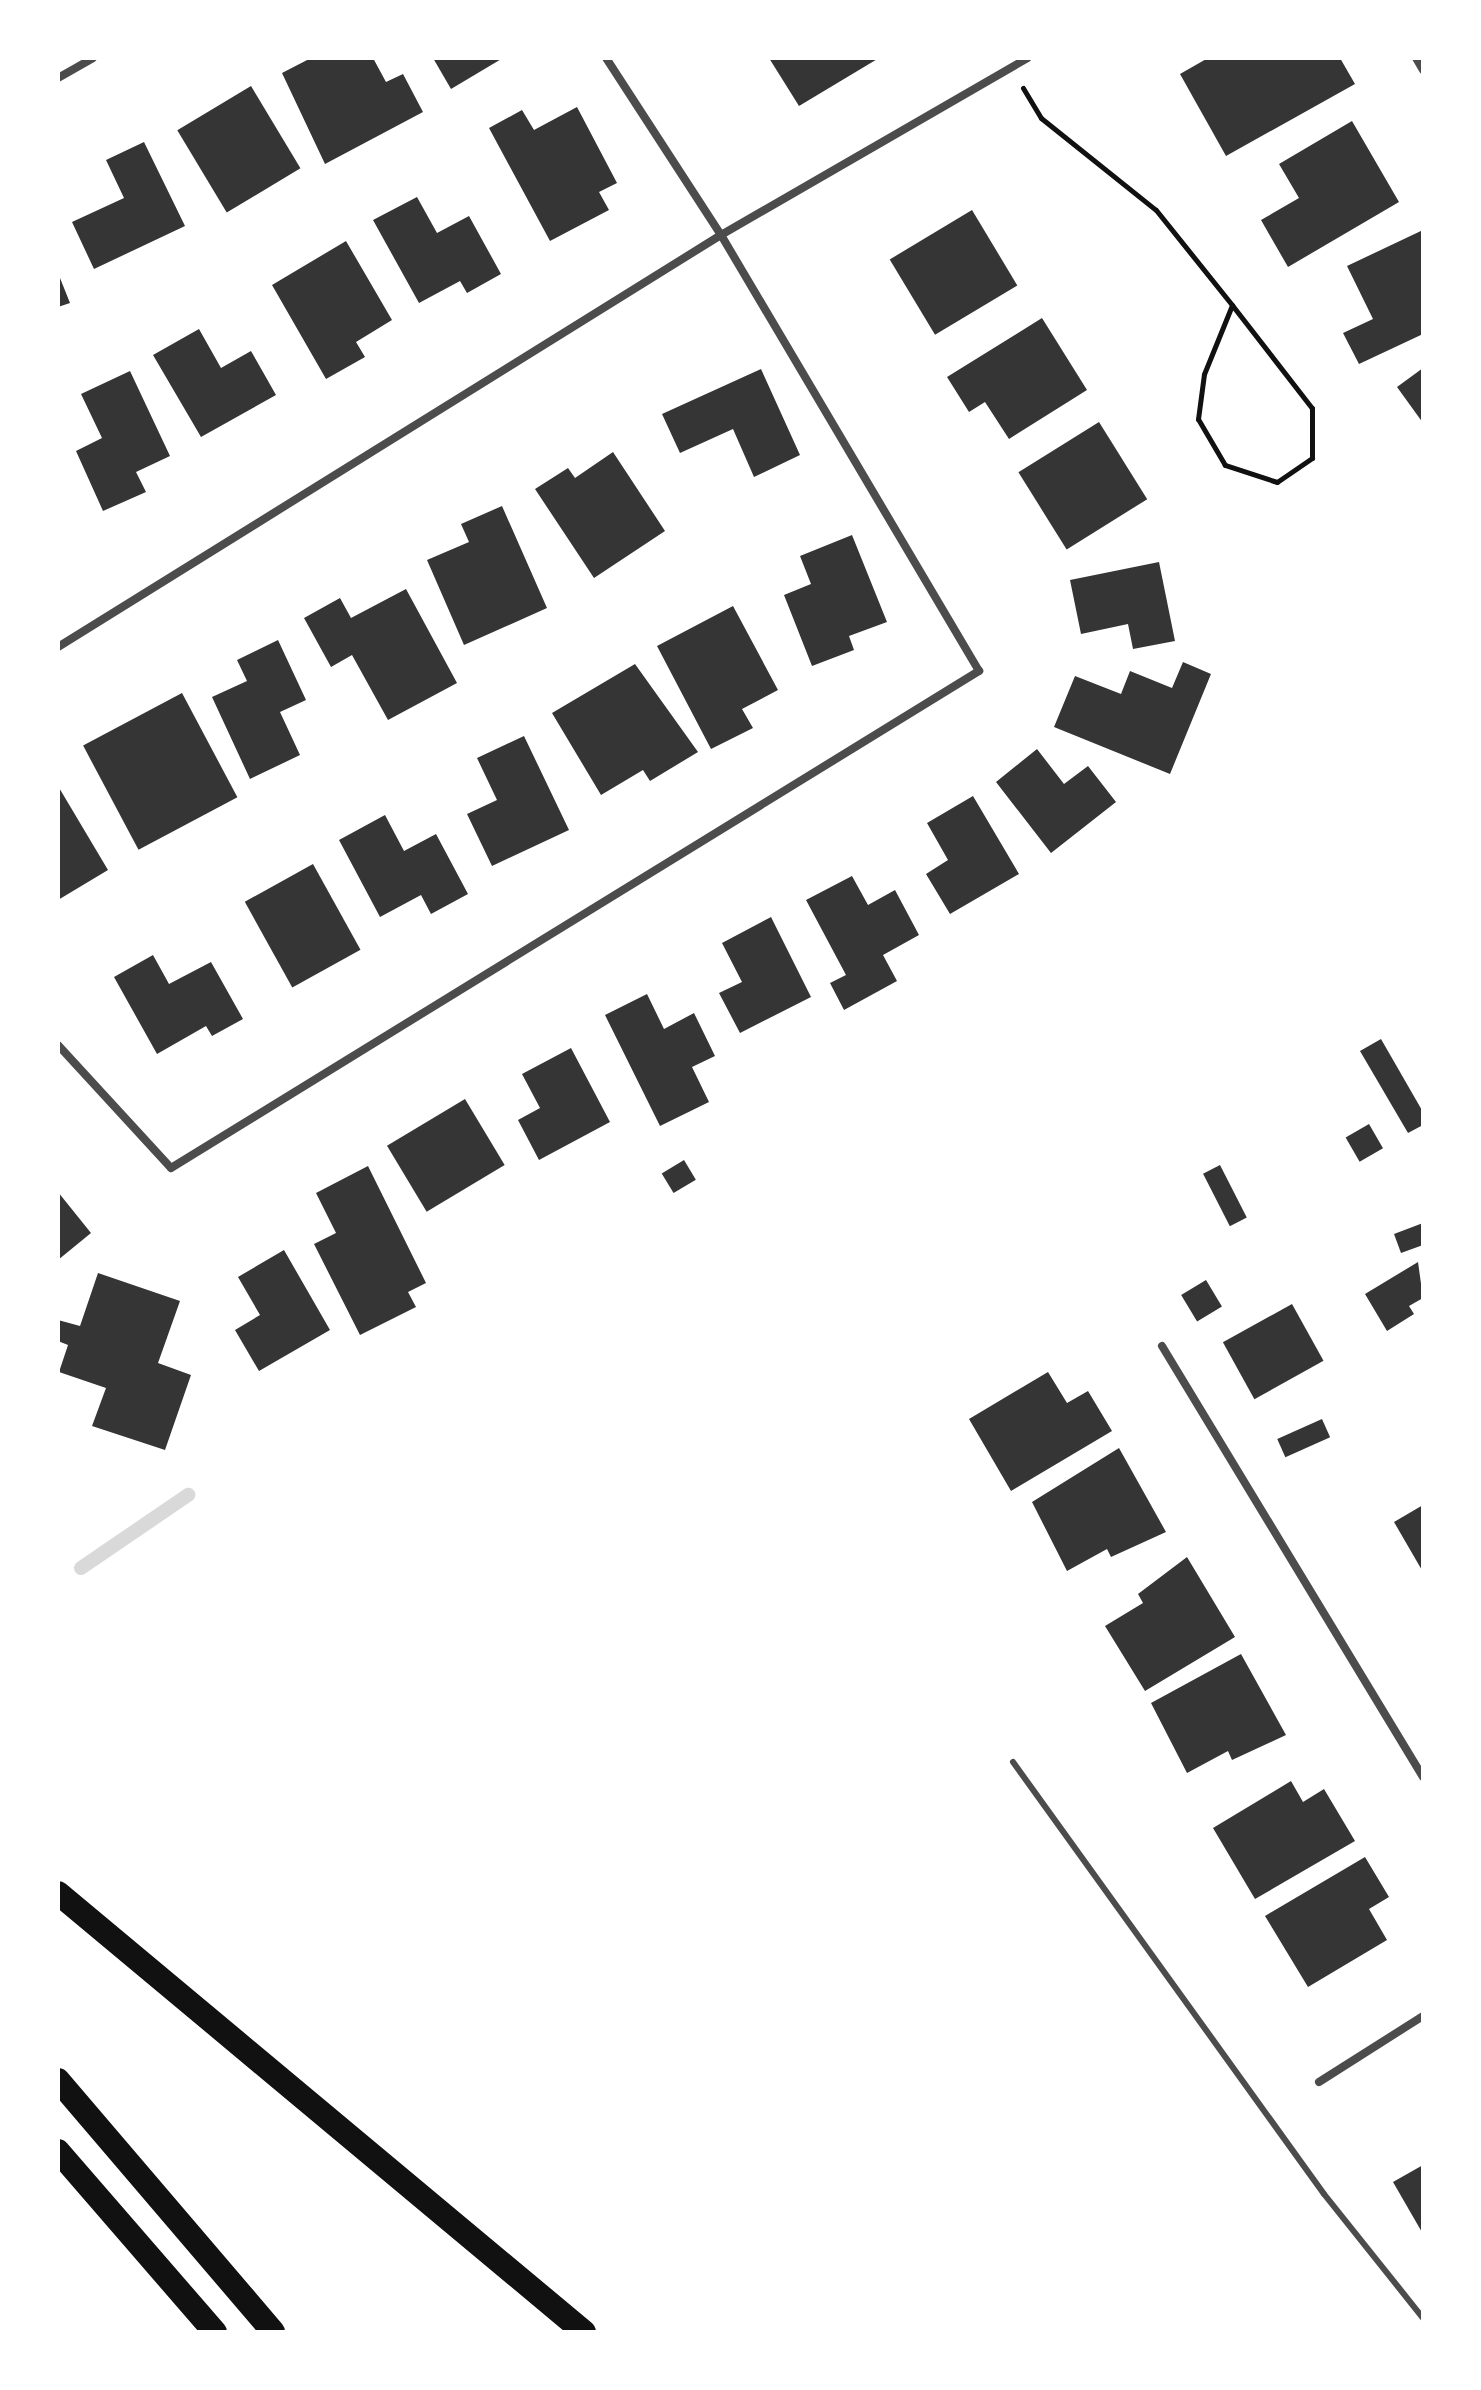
<!DOCTYPE html>
<style>
body{margin:0}
#map{position:relative;width:1481px;height:2390px;overflow:hidden;background:#fff;font-family:Barlow,sans-serif}
div>[style]{position:absolute}
.stream>*{height:14px;margin:-7px;padding:0 7px;transform-origin:7px;border-radius:7px;background:#d9d9d9}
.building>*{inset:0;background:#353535;transform-origin:0 0}
.path>*{height:5px;margin:-2.5px;padding:0 2.5px;transform-origin:2.5px;border-radius:2.5px;background:#111}
.service>*{height:6px;margin:-3px;padding:0 3px;transform-origin:3px;border-radius:3px;background:#4c4c4c}
.minor>*{height:8px;margin:-4px;padding:0 4px;transform-origin:4px;border-radius:4px;background:#4c4c4c}
.motorway>*{height:24px;margin:-12px;padding:0 12px;transform-origin:12px;border-radius:12px;background:#111}
span{translate:-50% -50%;white-space:nowrap;text-align:center;line-height:1.15;-webkit-text-stroke:8px #fff;paint-order:stroke}
.frame{position:absolute;inset:0;border:60px solid #fff;pointer-events:none}
</style>
<div id="map">
<div class="stream">
<div style="left:81px;top:1568px;width:130px;rotate:-34.3deg"></div>
</div>
<div class="building">
<div style="clip-path:polygon(311px 58px,373px 58px,386px 82px,403px 74px,423px 112px,325px 164px,282px 73px)"></div>
<div style="clip-path:polygon(433px 58px,503px 58px,451px 89px)"></div>
<div style="clip-path:polygon(769px 58px,879px 58px,799px 106px)"></div>
<div style="clip-path:polygon(1208px 58px,1340px 58px,1355px 84px,1226px 156px,1180px 74px)"></div>
<div style="left:251px;top:86px;width:96px;height:86px;rotate:59deg"></div>
<div style="clip-path:polygon(577px 107px,617px 183px,599px 192px,609px 210px,550px 241px,489px 128px,522px 110px,534px 130px)"></div>
<div style="clip-path:polygon(1352px 121px,1399px 202px,1288px 267px,1261px 220px,1299px 198px,1279px 164px)"></div>
<div style="clip-path:polygon(144px 142px,185px 226px,94px 269px,72px 222px,124px 198px,106px 160px)"></div>
<div style="clip-path:polygon(417px 197px,437px 233px,469px 216px,501px 274px,467px 293px,460px 281px,419px 303px,373px 220px)"></div>
<div style="left:972px;top:210px;width:88px;height:96px;rotate:59deg"></div>
<div style="clip-path:polygon(1423px 230px,1423px 334px,1359px 364px,1343px 333px,1373px 319px,1347px 266px)"></div>
<div style="clip-path:polygon(346px 241px,392px 320px,356px 342px,365px 357px,326px 379px,272px 285px)"></div>
<div style="clip-path:polygon(58px 273px,70px 303px,58px 307px)"></div>
<div style="clip-path:polygon(1042px 318px,1087px 390px,1009px 439px,985px 402px,969px 412px,947px 377px)"></div>
<div style="clip-path:polygon(199px 329px,221px 368px,251px 351px,276px 395px,201px 437px,153px 355px)"></div>
<div style="clip-path:polygon(1423px 368px,1423px 423px,1397px 387px)"></div>
<div style="clip-path:polygon(761px 369px,800px 455px,754px 477px,733px 429px,680px 453px,662px 414px)"></div>
<div style="clip-path:polygon(130px 371px,170px 456px,136px 472px,146px 492px,103px 511px,76px 451px,102px 438px,81px 394px)"></div>
<div style="left:1099px;top:422px;width:91px;height:95px;rotate:58deg"></div>
<div style="clip-path:polygon(613px 452px,665px 531px,594px 578px,535px 489px,568px 468px,575px 478px)"></div>
<div style="clip-path:polygon(502px 506px,547px 608px,464px 645px,427px 560px,469px 542px,461px 524px)"></div>
<div style="clip-path:polygon(852px 535px,887px 622px,849px 636px,854px 650px,812px 666px,784px 595px,811px 584px,800px 556px)"></div>
<div style="clip-path:polygon(1159px 562px,1175px 641px,1133px 649px,1128px 624px,1081px 634px,1070px 580px)"></div>
<div style="clip-path:polygon(406px 589px,457px 683px,388px 720px,352px 655px,331px 667px,304px 618px,340px 598px,351px 618px)"></div>
<div style="clip-path:polygon(733px 606px,778px 690px,742px 709px,753px 728px,711px 749px,657px 646px)"></div>
<div style="clip-path:polygon(278px 640px,306px 700px,280px 712px,300px 755px,250px 779px,212px 697px,247px 681px,237px 660px)"></div>
<div style="clip-path:polygon(1183px 662px,1211px 674px,1170px 774px,1054px 727px,1075px 676px,1121px 694px,1130px 671px,1172px 688px)"></div>
<div style="clip-path:polygon(635px 664px,698px 752px,650px 781px,643px 770px,601px 795px,552px 713px)"></div>
<div style="left:182px;top:693px;width:118px;height:112px;rotate:62deg"></div>
<div style="clip-path:polygon(524px 736px,569px 830px,492px 866px,467px 814px,497px 800px,477px 758px)"></div>
<div style="clip-path:polygon(1037px 749px,1064px 784px,1088px 766px,1116px 802px,1051px 853px,996px 782px)"></div>
<div style="clip-path:polygon(58px 786px,108px 870px,58px 900px)"></div>
<div style="clip-path:polygon(973px 796px,1019px 874px,950px 914px,926px 874px,948px 860px,927px 823px)"></div>
<div style="clip-path:polygon(385px 815px,404px 851px,436px 834px,468px 894px,431px 914px,421px 895px,380px 917px,339px 840px)"></div>
<div style="left:313px;top:864px;width:98px;height:78px;rotate:61deg"></div>
<div style="clip-path:polygon(852px 876px,868px 905px,895px 890px,919px 935px,883px 955px,897px 981px,844px 1010px,830px 983px,846px 975px,806px 900px)"></div>
<div style="clip-path:polygon(771px 917px,811px 997px,740px 1033px,719px 993px,742px 982px,722px 943px)"></div>
<div style="clip-path:polygon(153px 955px,169px 984px,211px 962px,243px 1019px,212px 1036px,206px 1026px,157px 1054px,114px 977px)"></div>
<div style="clip-path:polygon(647px 994px,664px 1029px,694px 1013px,715px 1056px,692px 1067px,709px 1102px,660px 1126px,605px 1015px)"></div>
<div style="clip-path:polygon(1381px 1039px,1423px 1112px,1423px 1125px,1408px 1133px,1360px 1051px)"></div>
<div style="clip-path:polygon(571px 1048px,610px 1122px,539px 1160px,518px 1120px,540px 1108px,522px 1074px)"></div>
<div style="left:465px;top:1099px;width:77px;height:91px;rotate:59deg"></div>
<div style="left:1369px;top:1124px;width:28px;height:27px;rotate:60deg"></div>
<div style="left:684px;top:1160px;width:23px;height:26px;rotate:59deg"></div>
<div style="left:1220px;top:1165px;width:59px;height:19px;rotate:63deg"></div>
<div style="clip-path:polygon(368px 1166px,426px 1283px,408px 1292px,416px 1307px,360px 1335px,314px 1244px,336px 1233px,316px 1193px)"></div>
<div style="clip-path:polygon(58px 1192px,91px 1233px,58px 1260px)"></div>
<div style="clip-path:polygon(1423px 1223px,1423px 1245px,1401px 1253px,1394px 1234px)"></div>
<div style="clip-path:polygon(284px 1250px,330px 1330px,259px 1371px,235px 1330px,260px 1315px,238px 1277px)"></div>
<div style="clip-path:polygon(1418px 1262px,1423px 1298px,1409px 1306px,1414px 1314px,1387px 1331px,1365px 1294px)"></div>
<div style="clip-path:polygon(98px 1273px,180px 1301px,158px 1363px,191px 1375px,165px 1450px,92px 1426px,106px 1388px,59px 1372px,68px 1345px,58px 1341px,58px 1320px,80px 1326px)"></div>
<div style="left:1206px;top:1280px;width:31px;height:29px;rotate:59deg"></div>
<div style="left:1292px;top:1304px;width:65px;height:79px;rotate:61deg"></div>
<div style="clip-path:polygon(1048px 1372px,1067px 1403px,1088px 1391px,1112px 1431px,1011px 1491px,969px 1419px)"></div>
<div style="left:1322px;top:1419px;width:20px;height:49px;rotate:66deg"></div>
<div style="clip-path:polygon(1119px 1448px,1166px 1532px,1111px 1557px,1107px 1549px,1067px 1571px,1032px 1502px)"></div>
<div style="clip-path:polygon(1423px 1505px,1423px 1572px,1394px 1522px)"></div>
<div style="clip-path:polygon(1187px 1557px,1235px 1637px,1145px 1691px,1105px 1626px,1143px 1603px,1138px 1594px)"></div>
<div style="clip-path:polygon(1241px 1654px,1286px 1735px,1232px 1760px,1228px 1751px,1187px 1773px,1151px 1703px)"></div>
<div style="clip-path:polygon(1291px 1781px,1303px 1802px,1324px 1789px,1355px 1841px,1255px 1899px,1213px 1828px)"></div>
<div style="clip-path:polygon(1365px 1857px,1389px 1897px,1369px 1909px,1387px 1940px,1308px 1987px,1265px 1916px)"></div>
<div style="clip-path:polygon(1423px 2165px,1423px 2234px,1393px 2182px)"></div>
</div>
<div class="path">
<div style="left:1023px;top:88px;width:35px;rotate:59deg"></div>
<div style="left:1041px;top:118px;width:147px;rotate:38.7deg"></div>
<div style="left:1156px;top:210px;width:122px;rotate:51.3deg"></div>
<div style="left:1232px;top:305px;width:130px;rotate:52.2deg"></div>
<div style="left:1312px;top:408px;width:50px;rotate:90deg"></div>
<div style="left:1312px;top:458px;width:42px;rotate:145.6deg"></div>
<div style="left:1277px;top:482px;width:55px;rotate:-161.9deg"></div>
<div style="left:1225px;top:465px;width:53px;rotate:-120.4deg"></div>
<div style="left:1198px;top:419px;width:45px;rotate:-82.4deg"></div>
<div style="left:1204px;top:374px;width:74px;rotate:-67.9deg"></div>
</div>
<div class="service">
<div style="left:1013px;top:1762px;width:532px;rotate:54.25deg"></div>
<div style="left:1324px;top:2194px;width:159px;rotate:51.4deg"></div>
</div>
<div class="minor">
<div style="left:1416px;top:58px;width:14px;rotate:60deg"></div>
<div style="left:58px;top:78px;width:40px;rotate:-29.7deg"></div>
<div style="left:58px;top:647px;width:781px;rotate:-31.86deg"></div>
<div style="left:721px;top:235px;width:354px;rotate:-30deg"></div>
<div style="left:58px;top:1045px;width:167px;rotate:47.4deg"></div>
<div style="left:171px;top:1168px;width:949px;rotate:-31.6deg"></div>
<div style="left:979px;top:671px;width:507px;rotate:-120.61deg"></div>
<div style="left:721px;top:235px;width:211px;rotate:-123deg"></div>
<div style="left:1162px;top:1346px;width:504px;rotate:58.8deg"></div>
<div style="left:1319px;top:2082px;width:123px;rotate:-32.4deg"></div>
</div>
<div class="motorway">
<div style="left:58px;top:1893px;width:685px;rotate:39.85deg"></div>
<div style="left:58px;top:2080px;width:331px;rotate:49.5deg"></div>
<div style="left:58px;top:2151px;width:240px;rotate:49.1deg"></div>
</div>
<div class="frame"></div>
</div>
